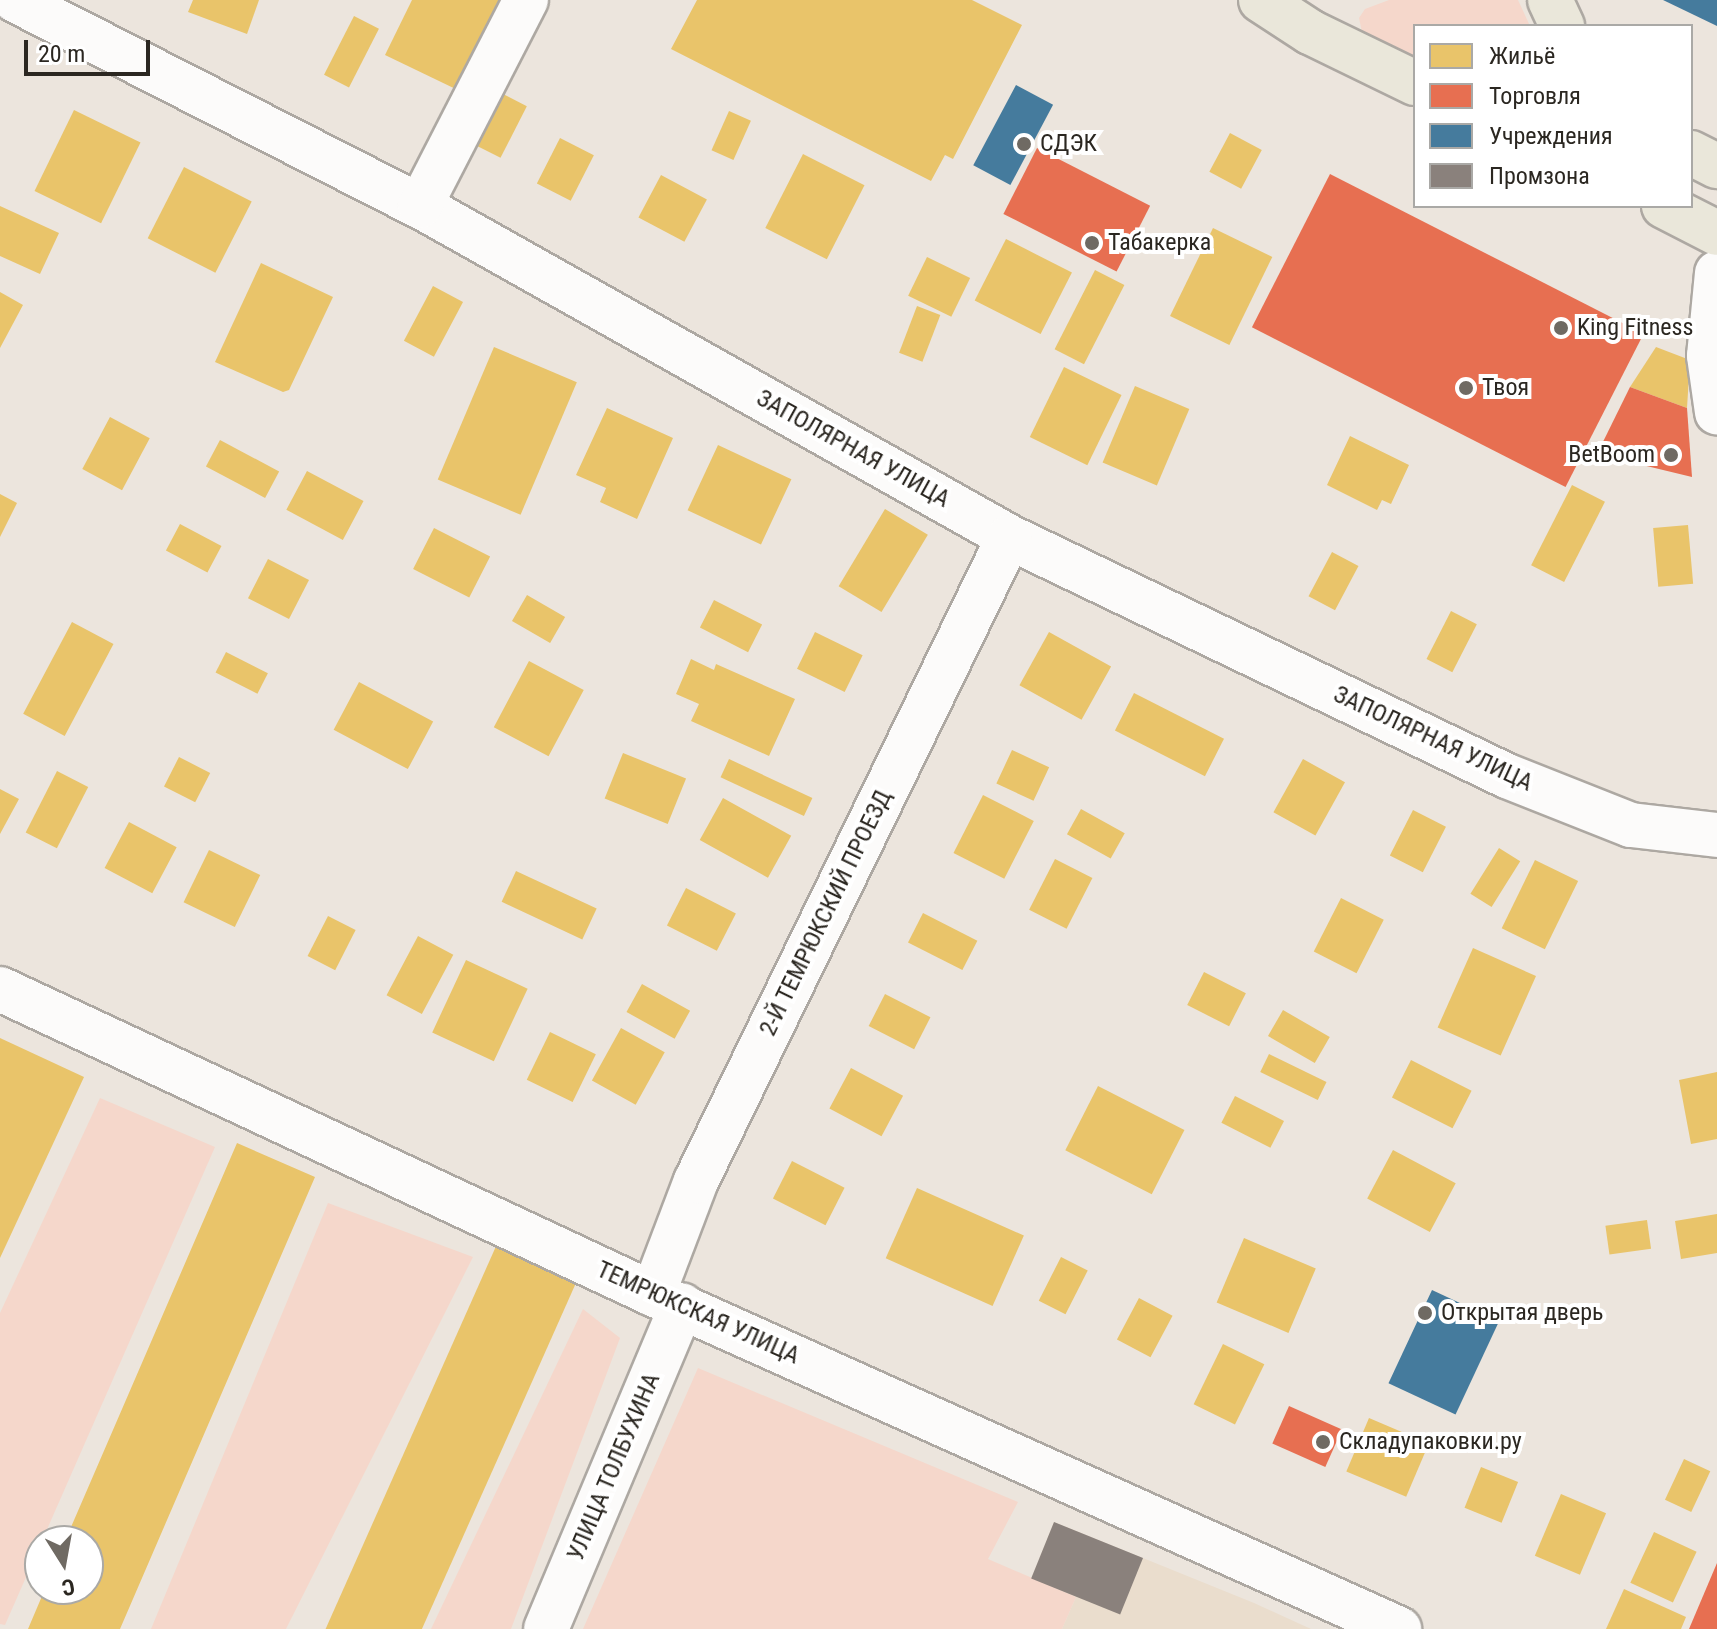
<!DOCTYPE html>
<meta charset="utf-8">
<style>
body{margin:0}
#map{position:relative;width:1717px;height:1629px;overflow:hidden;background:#ece5dd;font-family:"Roboto Condensed",sans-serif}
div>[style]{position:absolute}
.built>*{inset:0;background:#eaddcd}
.green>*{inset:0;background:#f5d7cb}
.homes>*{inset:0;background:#e9c46a;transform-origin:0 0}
.shops>*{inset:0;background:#e76f51;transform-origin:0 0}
.public>*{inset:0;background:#457b9d;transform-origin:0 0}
.industry>*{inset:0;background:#8a817c;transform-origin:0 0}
.roads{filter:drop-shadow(2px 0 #ada8a2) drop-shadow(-2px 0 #ada8a2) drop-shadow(0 2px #ada8a2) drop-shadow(0 -2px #ada8a2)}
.minor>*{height:44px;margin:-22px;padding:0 22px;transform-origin:22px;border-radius:22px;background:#fcfbfa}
.major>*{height:44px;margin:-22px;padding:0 22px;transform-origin:22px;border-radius:22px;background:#eae7da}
.dots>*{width:22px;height:22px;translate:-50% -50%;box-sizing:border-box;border:4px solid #fff;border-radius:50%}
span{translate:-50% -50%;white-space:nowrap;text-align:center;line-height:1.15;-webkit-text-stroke:8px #fff;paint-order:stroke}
.poi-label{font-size:24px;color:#2b2721}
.left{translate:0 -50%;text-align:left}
.right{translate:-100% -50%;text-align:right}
.street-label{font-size:24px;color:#2b2721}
.legend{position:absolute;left:1413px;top:24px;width:280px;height:184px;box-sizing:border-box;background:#fff;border:2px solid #aaa9a6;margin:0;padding:10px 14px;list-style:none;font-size:24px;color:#2b2721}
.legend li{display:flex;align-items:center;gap:16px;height:40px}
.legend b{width:40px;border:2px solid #aaa9a6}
.north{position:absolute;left:24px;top:1525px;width:80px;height:80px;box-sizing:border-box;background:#fff;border:2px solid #aaa9a6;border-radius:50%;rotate:169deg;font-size:22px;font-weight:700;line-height:32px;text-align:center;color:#2b2721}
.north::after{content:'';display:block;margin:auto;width:28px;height:36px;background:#6f6a63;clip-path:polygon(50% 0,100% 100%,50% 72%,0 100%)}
.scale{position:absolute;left:24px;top:40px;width:126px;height:36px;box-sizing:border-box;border:4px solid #2b2721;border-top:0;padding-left:10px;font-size:24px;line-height:28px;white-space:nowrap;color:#2b2721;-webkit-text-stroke:6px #fff;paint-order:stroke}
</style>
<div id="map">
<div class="built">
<div style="clip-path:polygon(1054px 1522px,1254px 1603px,1311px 1629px,1062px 1629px,1076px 1597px,1031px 1579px)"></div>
</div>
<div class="green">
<div style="clip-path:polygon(1389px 0,1518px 0,1530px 26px,1415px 26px,1415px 61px,1362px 32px,1359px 18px,1365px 9px)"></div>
<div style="clip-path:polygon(100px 1098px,215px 1147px,5px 1625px,0 1624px,0 1313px)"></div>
<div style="clip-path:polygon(328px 1203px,473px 1257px,286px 1629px,151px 1629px)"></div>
<div style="clip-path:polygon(583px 1309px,620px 1338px,511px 1629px,431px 1629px)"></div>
<div style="clip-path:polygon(698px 1368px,1018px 1502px,988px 1559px,1076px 1597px,1062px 1629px,583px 1629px)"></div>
</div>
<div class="homes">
<div style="clip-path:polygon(193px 0,259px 0,247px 34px,188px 12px)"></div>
<div style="clip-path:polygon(412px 0,512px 0,466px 94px,385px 55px)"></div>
<div style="clip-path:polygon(697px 0,972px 0,1022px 25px,953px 159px,945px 155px,931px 181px,671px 49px)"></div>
<div style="left:354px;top:16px;width:28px;height:66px;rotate:27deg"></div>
<div style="left:501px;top:93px;width:29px;height:58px;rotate:27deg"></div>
<div style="left:74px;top:110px;width:74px;height:90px;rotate:26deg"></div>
<div style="left:729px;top:111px;width:24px;height:43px;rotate:24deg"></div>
<div style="left:1230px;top:133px;width:36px;height:44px;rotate:28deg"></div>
<div style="left:560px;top:138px;width:38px;height:51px;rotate:27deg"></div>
<div style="left:803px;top:154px;width:69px;height:83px;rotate:27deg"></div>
<div style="left:184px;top:167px;width:76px;height:80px;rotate:27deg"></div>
<div style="left:661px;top:175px;width:52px;height:48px;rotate:28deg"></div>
<div style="clip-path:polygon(0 206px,59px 233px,40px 274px,0 256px)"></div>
<div style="left:1213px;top:228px;width:66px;height:98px;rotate:26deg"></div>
<div style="left:1006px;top:239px;width:74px;height:69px;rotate:27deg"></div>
<div style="left:927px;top:257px;width:48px;height:43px;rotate:26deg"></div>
<div style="clip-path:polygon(261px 263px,333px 297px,289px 390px,283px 392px,215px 362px)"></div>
<div style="left:1095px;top:270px;width:33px;height:89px;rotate:27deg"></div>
<div style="left:433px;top:286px;width:34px;height:62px;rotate:28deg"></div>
<div style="clip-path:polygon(0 292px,23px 305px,0 348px)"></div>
<div style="left:917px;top:306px;width:25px;height:50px;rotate:21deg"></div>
<div style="left:494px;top:347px;width:90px;height:144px;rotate:23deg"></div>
<div style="clip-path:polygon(1656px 347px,1690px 360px,1687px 408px,1630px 387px)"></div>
<div style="left:1064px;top:367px;width:64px;height:78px;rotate:26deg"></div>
<div style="left:1135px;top:386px;width:59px;height:83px;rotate:23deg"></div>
<div style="clip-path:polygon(607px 408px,673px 438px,637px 519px,600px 502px,606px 488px,576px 475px)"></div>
<div style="left:110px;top:417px;width:45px;height:59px;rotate:28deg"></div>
<div style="clip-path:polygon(1350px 436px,1409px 465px,1391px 504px,1382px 500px,1377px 510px,1327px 485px)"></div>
<div style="left:220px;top:440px;width:67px;height:30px;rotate:28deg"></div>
<div style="left:718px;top:445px;width:81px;height:72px;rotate:25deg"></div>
<div style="left:307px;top:471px;width:64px;height:44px;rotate:28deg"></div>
<div style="left:1572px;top:485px;width:37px;height:90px;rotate:27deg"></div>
<div style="clip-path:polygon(0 494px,17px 503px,0 537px)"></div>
<div style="left:885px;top:509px;width:50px;height:90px;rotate:31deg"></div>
<div style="left:180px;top:524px;width:47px;height:30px;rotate:28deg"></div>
<div style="left:1688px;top:525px;width:59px;height:35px;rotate:85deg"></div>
<div style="left:434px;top:528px;width:63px;height:46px;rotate:27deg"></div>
<div style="left:1332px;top:552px;width:30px;height:50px;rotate:28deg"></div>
<div style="left:268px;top:559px;width:46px;height:44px;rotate:27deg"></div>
<div style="left:527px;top:595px;width:44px;height:30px;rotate:30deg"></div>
<div style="left:714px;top:600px;width:54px;height:31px;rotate:27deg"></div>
<div style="left:1451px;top:611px;width:29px;height:54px;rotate:27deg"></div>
<div style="left:72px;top:622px;width:47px;height:104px;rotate:28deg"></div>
<div style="left:815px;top:632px;width:53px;height:41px;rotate:26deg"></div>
<div style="left:1049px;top:632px;width:71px;height:61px;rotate:29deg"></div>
<div style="left:226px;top:652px;width:47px;height:23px;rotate:27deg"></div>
<div style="clip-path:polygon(691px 659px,714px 670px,716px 664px,795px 699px,769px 756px,691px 721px,699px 704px,676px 694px)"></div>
<div style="left:529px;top:661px;width:62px;height:75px;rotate:28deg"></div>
<div style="left:359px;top:682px;width:84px;height:54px;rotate:28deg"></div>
<div style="left:1134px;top:693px;width:101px;height:42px;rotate:27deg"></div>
<div style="left:1012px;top:750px;width:41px;height:37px;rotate:25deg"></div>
<div style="left:623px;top:753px;width:68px;height:49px;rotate:22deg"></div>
<div style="left:179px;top:757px;width:35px;height:33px;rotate:27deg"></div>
<div style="left:729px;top:759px;width:92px;height:20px;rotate:25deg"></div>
<div style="left:1303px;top:759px;width:48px;height:61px;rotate:29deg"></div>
<div style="left:57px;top:771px;width:35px;height:69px;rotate:27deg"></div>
<div style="clip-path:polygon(0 789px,19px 799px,0 834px)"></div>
<div style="left:983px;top:795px;width:57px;height:65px;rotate:27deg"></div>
<div style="left:723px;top:798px;width:78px;height:48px;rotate:29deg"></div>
<div style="left:1081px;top:809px;width:50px;height:29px;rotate:29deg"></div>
<div style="left:1413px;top:810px;width:37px;height:51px;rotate:27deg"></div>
<div style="left:129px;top:822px;width:54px;height:52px;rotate:28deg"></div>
<div style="left:1499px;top:848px;width:25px;height:54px;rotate:32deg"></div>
<div style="left:209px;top:850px;width:57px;height:58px;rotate:26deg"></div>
<div style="left:1055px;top:859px;width:42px;height:57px;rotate:27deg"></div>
<div style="left:1535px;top:860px;width:48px;height:76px;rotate:26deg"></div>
<div style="left:516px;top:871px;width:89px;height:34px;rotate:25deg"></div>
<div style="left:686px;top:888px;width:56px;height:42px;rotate:27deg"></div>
<div style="left:1341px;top:898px;width:48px;height:60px;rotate:27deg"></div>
<div style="left:923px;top:913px;width:61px;height:33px;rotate:27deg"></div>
<div style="left:328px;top:916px;width:31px;height:45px;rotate:27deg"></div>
<div style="left:418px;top:936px;width:40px;height:67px;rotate:28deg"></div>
<div style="left:1473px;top:948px;width:69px;height:87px;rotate:24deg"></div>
<div style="left:466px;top:960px;width:68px;height:80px;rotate:25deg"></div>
<div style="left:1204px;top:972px;width:47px;height:37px;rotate:27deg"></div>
<div style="left:642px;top:984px;width:55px;height:32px;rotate:29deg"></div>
<div style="left:885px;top:994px;width:51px;height:36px;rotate:27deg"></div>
<div style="left:1283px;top:1010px;width:54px;height:30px;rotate:30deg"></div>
<div style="left:621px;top:1028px;width:50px;height:60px;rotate:29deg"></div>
<div style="left:550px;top:1032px;width:51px;height:53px;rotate:26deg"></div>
<div style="clip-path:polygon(0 1038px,84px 1077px,0 1258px)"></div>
<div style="left:1269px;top:1054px;width:64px;height:20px;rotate:26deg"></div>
<div style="left:1411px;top:1060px;width:68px;height:42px;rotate:27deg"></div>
<div style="left:851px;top:1068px;width:59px;height:46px;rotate:28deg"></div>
<div style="clip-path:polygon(1717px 1072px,1717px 1139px,1691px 1144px,1679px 1080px)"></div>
<div style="left:1098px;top:1086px;width:97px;height:72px;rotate:27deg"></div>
<div style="left:1235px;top:1096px;width:55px;height:30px;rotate:27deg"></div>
<div style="clip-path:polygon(237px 1143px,315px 1177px,120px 1629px,28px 1629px,45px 1589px,88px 1589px,88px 1541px,65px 1541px)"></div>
<div style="left:1393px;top:1150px;width:71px;height:55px;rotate:28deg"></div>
<div style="left:792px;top:1161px;width:59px;height:42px;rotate:27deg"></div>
<div style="left:917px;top:1188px;width:117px;height:77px;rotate:24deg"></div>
<div style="clip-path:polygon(1717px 1214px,1717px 1253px,1681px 1259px,1675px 1221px)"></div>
<div style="left:1647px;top:1220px;width:29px;height:42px;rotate:82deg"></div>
<div style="left:1244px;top:1238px;width:78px;height:70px;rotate:23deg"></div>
<div style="left:497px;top:1244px;width:88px;height:425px;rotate:24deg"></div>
<div style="left:1061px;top:1257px;width:30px;height:49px;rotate:27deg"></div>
<div style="left:1139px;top:1298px;width:38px;height:47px;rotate:28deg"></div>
<div style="left:1223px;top:1344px;width:46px;height:67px;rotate:26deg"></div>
<div style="left:1369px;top:1418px;width:65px;height:58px;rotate:23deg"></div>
<div style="left:1684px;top:1459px;width:29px;height:45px;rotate:25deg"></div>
<div style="left:1481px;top:1467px;width:40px;height:44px;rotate:22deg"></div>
<div style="left:1561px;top:1494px;width:49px;height:67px;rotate:23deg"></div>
<div style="left:1654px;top:1532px;width:47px;height:56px;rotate:25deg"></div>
<div style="clip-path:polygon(1624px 1589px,1686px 1617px,1681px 1629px,1606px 1629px)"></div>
</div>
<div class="shops">
<div style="left:1037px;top:148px;width:127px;height:74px;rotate:27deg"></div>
<div style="left:1330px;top:174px;width:352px;height:172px;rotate:27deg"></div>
<div style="clip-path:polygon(1630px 387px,1687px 408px,1692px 477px,1597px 454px)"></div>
<div style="left:1289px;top:1406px;width:58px;height:41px;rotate:24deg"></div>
<div style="clip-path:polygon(1717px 1563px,1717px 1629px,1689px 1629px)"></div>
</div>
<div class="public">
<div style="clip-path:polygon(1663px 0,1717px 0,1717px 26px)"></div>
<div style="left:1016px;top:85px;width:42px;height:91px;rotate:28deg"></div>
<div style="left:1432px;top:1290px;width:74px;height:103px;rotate:25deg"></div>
</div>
<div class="industry">
<div style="left:1054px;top:1522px;width:96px;height:61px;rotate:22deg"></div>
</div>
<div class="roads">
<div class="minor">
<div style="left:15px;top:0;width:454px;rotate:27deg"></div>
<div style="left:420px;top:206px;width:676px;rotate:29.33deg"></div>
<div style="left:1009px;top:537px;width:552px;rotate:25.64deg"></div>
<div style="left:1507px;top:776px;width:133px;rotate:21.6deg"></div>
<div style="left:1631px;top:825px;width:87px;rotate:6.6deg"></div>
<div style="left:420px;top:206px;width:232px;rotate:-62.8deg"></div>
<div style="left:1717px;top:273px;width:83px;rotate:95.5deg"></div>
<div style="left:1709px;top:356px;width:57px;rotate:81.9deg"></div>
<div style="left:0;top:989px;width:721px;rotate:25.04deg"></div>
<div style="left:653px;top:1294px;width:818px;rotate:24.18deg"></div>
<div style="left:653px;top:1294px;width:121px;rotate:-69.2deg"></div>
<div style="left:696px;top:1181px;width:716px;rotate:-64.08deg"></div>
<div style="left:546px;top:1629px;width:351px;rotate:-67.2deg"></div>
</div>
<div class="major">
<div style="left:1261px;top:0;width:59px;rotate:33.1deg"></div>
<div style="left:1310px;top:32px;width:117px;rotate:25.9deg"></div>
<div style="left:1550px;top:0;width:29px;rotate:65deg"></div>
<div style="left:1691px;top:153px;width:29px;rotate:27deg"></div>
<div style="left:1664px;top:206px;width:59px;rotate:27deg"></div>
</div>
</div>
<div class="dots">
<div style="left:1024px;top:144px;background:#6f6a63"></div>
<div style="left:1092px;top:243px;background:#6f6a63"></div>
<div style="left:1561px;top:328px;background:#6f6a63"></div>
<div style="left:1466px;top:388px;background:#6f6a63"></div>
<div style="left:1671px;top:455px;background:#6f6a63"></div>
<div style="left:1425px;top:1313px;background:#6f6a63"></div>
<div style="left:1323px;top:1442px;background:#6f6a63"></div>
</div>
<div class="poi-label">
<span class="left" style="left:1040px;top:144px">СДЭК</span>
<span class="left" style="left:1108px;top:243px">Табакерка</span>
<span class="left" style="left:1577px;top:328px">King Fitness</span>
<span class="left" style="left:1482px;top:388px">Твоя</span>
<span class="right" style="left:1655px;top:455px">BetBoom</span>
<span class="left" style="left:1441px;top:1313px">Открытая дверь</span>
<span class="left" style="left:1339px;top:1442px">Складупаковки.ру</span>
</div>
<div class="street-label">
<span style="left:853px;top:449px;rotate:29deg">ЗАПОЛЯРНАЯ УЛИЦА</span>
<span style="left:1433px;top:739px;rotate:25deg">ЗАПОЛЯРНАЯ УЛИЦА</span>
<span style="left:826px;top:913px;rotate:-64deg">2-Й ТЕМРЮКСКИЙ ПРОЕЗД</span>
<span style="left:698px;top:1313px;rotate:24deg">ТЕМРЮКСКАЯ УЛИЦА</span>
<span style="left:614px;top:1467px;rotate:-67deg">УЛИЦА ТОЛБУХИНА</span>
</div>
<ul class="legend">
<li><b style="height:22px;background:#e9c46a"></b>Жильё</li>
<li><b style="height:22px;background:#e76f51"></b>Торговля</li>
<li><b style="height:22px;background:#457b9d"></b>Учреждения</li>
<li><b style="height:22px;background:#8a817c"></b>Промзона</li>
</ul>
<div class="north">С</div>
<div class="scale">20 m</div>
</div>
